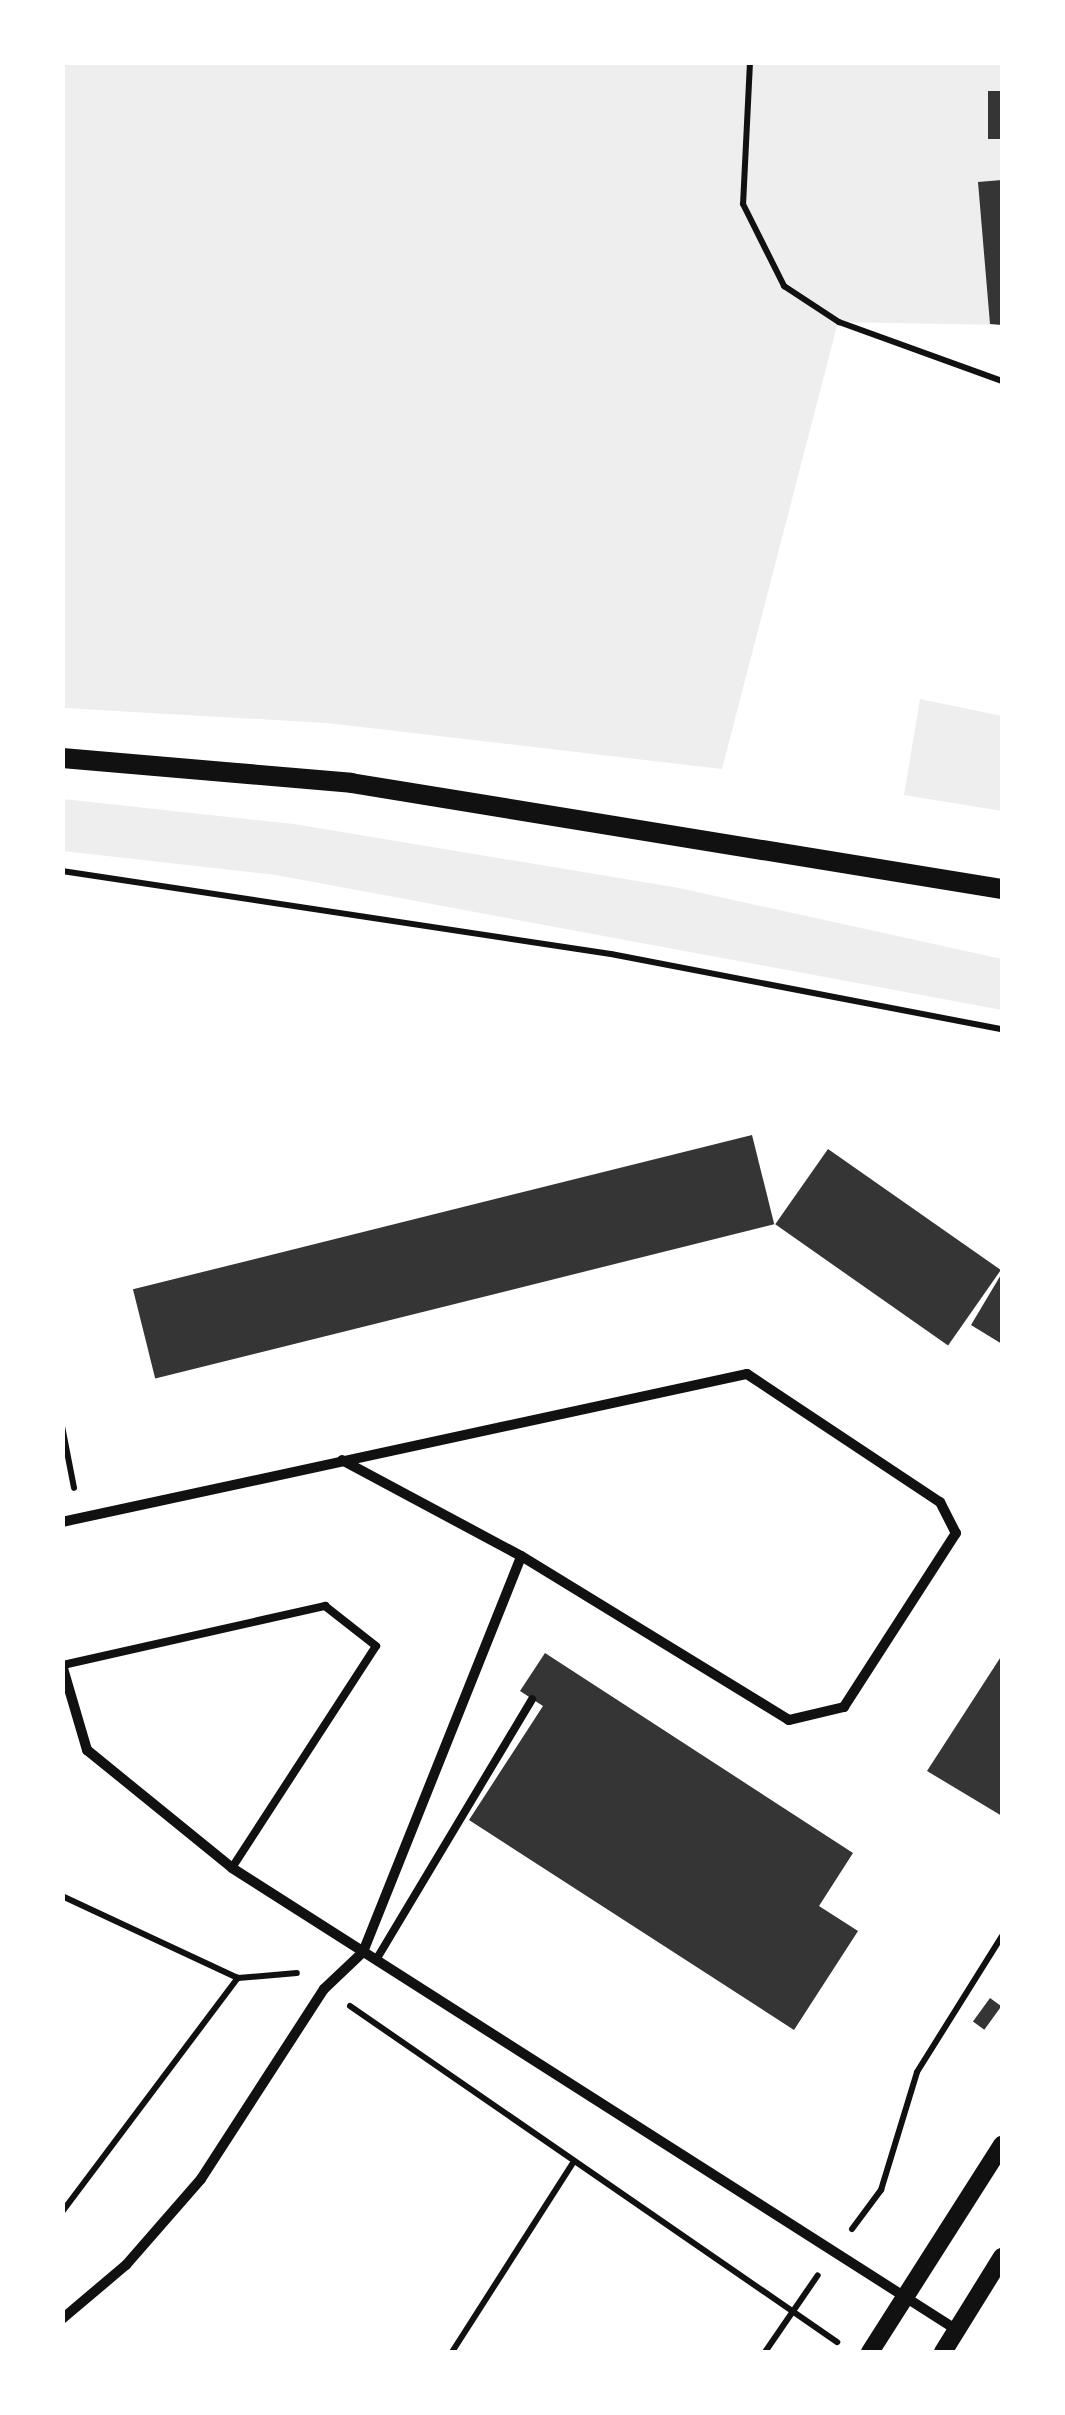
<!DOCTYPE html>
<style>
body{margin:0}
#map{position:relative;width:1065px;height:2415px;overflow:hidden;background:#fff;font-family:Rubik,sans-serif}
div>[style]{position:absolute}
.green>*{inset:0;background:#eee}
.building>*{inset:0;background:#353535;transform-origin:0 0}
.path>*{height:6px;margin:-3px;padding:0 3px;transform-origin:3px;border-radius:3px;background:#111}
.service>*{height:8px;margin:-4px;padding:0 4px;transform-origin:4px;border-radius:4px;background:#111}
.minor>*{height:10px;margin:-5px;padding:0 5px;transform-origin:5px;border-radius:5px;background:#111}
.tertiary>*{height:18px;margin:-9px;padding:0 9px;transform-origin:9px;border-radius:9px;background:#111}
.secondary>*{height:20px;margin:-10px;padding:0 10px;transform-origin:10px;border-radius:10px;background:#111}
span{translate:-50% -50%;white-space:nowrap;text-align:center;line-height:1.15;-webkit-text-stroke:8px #fff;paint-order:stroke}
.frame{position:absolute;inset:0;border:65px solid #fff;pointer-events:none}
</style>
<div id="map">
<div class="green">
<div style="clip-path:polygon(62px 63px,1002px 63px,1002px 325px,838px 322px,722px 769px,327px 723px,63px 708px)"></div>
<div style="clip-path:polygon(920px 699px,1002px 716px,1002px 811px,904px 795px)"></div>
<div style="clip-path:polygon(63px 799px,294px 824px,679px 888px,1002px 959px,1002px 1010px,276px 875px,63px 851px)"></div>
</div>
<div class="building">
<div style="left:988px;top:91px;width:14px;height:48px"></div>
<div style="clip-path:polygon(1002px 180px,1002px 325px,990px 324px,978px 182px)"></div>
<div style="left:752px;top:1135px;width:92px;height:638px;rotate:76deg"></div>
<div style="left:828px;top:1149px;width:211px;height:92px;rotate:35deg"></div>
<div style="clip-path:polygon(1002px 1273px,1002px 1344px,971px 1325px)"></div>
<div style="clip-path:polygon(545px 1653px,853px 1853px,819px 1906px,858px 1931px,794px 2030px,469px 1820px,543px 1706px,520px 1691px)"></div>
<div style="clip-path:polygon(1002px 1655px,1002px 1816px,927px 1771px)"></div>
<div style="left:990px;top:1998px;width:14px;height:29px;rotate:36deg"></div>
</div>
<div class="path">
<div style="left:750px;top:62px;width:142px;rotate:92.8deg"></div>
<div style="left:743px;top:204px;width:92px;rotate:63.4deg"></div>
<div style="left:784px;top:286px;width:66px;rotate:33.2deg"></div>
<div style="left:839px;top:322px;width:173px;rotate:19.9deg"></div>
<div style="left:62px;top:871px;width:555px;rotate:8.6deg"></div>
<div style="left:611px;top:954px;width:398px;rotate:10.9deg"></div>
<div style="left:62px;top:1426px;width:63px;rotate:79deg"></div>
<div style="left:62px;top:1896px;width:194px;rotate:25deg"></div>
<div style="left:238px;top:1978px;width:59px;rotate:-4.8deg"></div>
<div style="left:350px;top:2006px;width:592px;rotate:34.6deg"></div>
<div style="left:62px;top:2212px;width:293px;rotate:-53.1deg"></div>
<div style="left:852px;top:2229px;width:49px;rotate:-53.4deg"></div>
<div style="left:881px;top:2190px;width:123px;rotate:-73deg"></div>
<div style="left:917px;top:2072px;width:160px;rotate:-58deg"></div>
<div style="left:452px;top:2352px;width:223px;rotate:-57.4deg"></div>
<div style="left:765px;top:2352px;width:93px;rotate:-55.5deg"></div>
</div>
<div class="service">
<div style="left:63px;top:1665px;width:269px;rotate:-12.7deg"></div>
<div style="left:325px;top:1606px;width:65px;rotate:38.1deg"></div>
<div style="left:376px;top:1646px;width:265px;rotate:123deg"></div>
<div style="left:376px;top:1960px;width:304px;rotate:-59.1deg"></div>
</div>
<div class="minor">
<div style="left:62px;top:1522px;width:701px;rotate:-12.19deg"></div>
<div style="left:747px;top:1374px;width:232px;rotate:33.6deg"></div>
<div style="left:940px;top:1502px;width:35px;rotate:63deg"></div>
<div style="left:956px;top:1533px;width:207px;rotate:122.8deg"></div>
<div style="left:844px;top:1707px;width:57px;rotate:166.7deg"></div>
<div style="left:789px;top:1720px;width:314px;rotate:-148.5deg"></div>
<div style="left:62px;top:1665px;width:89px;rotate:73.6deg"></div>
<div style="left:87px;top:1750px;width:187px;rotate:39.1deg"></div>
<div style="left:232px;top:1868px;width:860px;rotate:32.51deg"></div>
<div style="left:62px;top:2319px;width:84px;rotate:-40.2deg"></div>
<div style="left:126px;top:2265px;width:114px;rotate:-48.9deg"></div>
<div style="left:201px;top:2179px;width:226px;rotate:-57.1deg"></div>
<div style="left:324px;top:1989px;width:54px;rotate:-43.5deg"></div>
<div style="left:363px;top:1952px;width:426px;rotate:-68.2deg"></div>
<div style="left:521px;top:1556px;width:203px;rotate:-151.8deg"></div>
</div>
<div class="tertiary">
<div style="left:870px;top:2352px;width:246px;rotate:-57.5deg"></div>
<div style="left:943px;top:2352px;width:112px;rotate:-58.2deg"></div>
</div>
<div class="secondary">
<div style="left:62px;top:758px;width:290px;rotate:4.9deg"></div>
<div style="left:351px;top:783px;width:660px;rotate:9.25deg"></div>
</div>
<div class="frame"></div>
</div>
